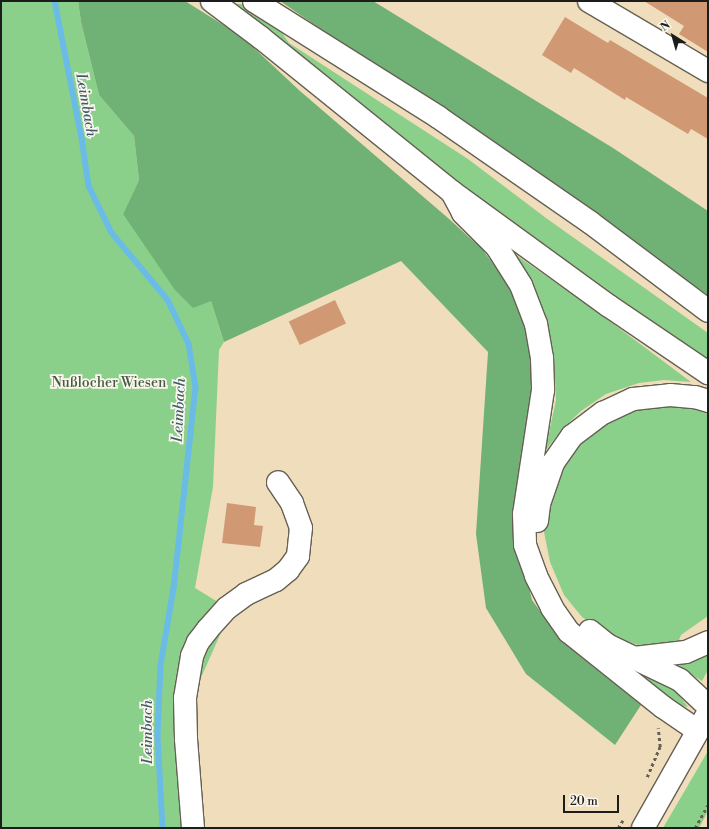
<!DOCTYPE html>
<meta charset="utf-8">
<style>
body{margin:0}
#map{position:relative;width:709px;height:829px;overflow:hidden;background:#f0ddbc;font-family:"Libre Bodoni",serif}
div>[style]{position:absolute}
.green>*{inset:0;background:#8bd08a}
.forest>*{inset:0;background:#70b276}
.stream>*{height:5.5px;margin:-2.75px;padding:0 2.75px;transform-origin:2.75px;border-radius:2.75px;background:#6abce6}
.building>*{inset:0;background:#d19973;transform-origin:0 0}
.path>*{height:2.5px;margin-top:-1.25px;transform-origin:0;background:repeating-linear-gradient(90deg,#666054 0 3px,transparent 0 6px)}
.roads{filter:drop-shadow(1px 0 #666054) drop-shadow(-1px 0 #666054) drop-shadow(0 1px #666054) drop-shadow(0 -1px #666054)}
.minor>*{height:22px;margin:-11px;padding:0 11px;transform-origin:11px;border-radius:11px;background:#fff}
.highway>*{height:22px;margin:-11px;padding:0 11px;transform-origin:11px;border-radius:11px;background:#fff}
span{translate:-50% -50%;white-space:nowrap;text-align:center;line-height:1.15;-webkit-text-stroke:3.5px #fbf7ec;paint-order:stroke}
.park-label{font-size:14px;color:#435b42}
.water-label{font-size:15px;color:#3b5c6d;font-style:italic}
.frame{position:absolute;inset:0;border:2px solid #1c1c1c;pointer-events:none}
.north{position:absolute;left:653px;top:16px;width:40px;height:40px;-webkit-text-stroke:3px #fbf7ec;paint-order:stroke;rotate:323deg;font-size:11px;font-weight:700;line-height:16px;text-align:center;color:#1c1c1c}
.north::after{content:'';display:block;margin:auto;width:14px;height:18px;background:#1c1c1c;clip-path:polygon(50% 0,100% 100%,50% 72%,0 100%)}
.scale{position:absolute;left:563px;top:795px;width:56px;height:18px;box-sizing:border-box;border:2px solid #1c1c1c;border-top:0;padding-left:5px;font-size:12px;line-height:14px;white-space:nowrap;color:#1c1c1c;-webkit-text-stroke:3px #fbf7ec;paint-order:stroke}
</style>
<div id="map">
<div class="green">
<div style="clip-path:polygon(1px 1px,78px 1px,81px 22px,99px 95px,134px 136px,139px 180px,123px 214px,211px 301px,224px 342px,219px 350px,213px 487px,195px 588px,231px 610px,188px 707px,200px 828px,1px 828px)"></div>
<div style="clip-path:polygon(233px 4px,241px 4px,273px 20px,289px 43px,468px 159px,546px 218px,708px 333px,708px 368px,451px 182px)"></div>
<div style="clip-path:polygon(513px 253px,596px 311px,691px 382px,664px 380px,639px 383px,606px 394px,581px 411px,563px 428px,545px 451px,556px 400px,554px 359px,547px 329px)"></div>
<div style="clip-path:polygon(647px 400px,708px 406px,708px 616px,681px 635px,677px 645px,664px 646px,638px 645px,609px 636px,582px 617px,564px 595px,550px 562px,544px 532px,545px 502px,554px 474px,589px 427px)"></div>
<div style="clip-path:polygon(708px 653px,708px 670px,702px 681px,675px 664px,700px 658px)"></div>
<div style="clip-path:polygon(627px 667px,661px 682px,676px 691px,688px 707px,670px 703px)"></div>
<div style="clip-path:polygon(708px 751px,708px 811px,699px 828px,663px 828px)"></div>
</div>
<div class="forest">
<div style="clip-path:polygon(78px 1px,185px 1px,241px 36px,300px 91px,448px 218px,482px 249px,513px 290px,528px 333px,533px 392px,523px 563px,532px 600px,557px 634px,576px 653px,641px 705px,615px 745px,526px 674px,486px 608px,476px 534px,488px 352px,401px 261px,224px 342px,211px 301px,193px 308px,175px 290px,123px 214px,139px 180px,134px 136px,99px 95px,81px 22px)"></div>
<div style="clip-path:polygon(280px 1px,373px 1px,613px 148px,708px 211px,708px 295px)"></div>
</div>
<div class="stream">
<div style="left:55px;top:1px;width:140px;rotate:78.9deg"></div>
<div style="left:82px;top:138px;width:49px;rotate:81.7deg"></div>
<div style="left:89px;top:186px;width:52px;rotate:63.9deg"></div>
<div style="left:112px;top:233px;width:87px;rotate:50.1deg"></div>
<div style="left:168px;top:300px;width:49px;rotate:64.5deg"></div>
<div style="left:189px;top:344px;width:44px;rotate:80.8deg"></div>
<div style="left:196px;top:387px;width:202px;rotate:96.2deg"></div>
<div style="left:174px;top:588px;width:79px;rotate:99.5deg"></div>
<div style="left:161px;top:666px;width:70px;rotate:92.5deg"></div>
<div style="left:158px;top:736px;width:92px;rotate:86.9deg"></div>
</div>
<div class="building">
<div style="clip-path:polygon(644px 1px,708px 1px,708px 52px,679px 34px,684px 26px)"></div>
<div style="clip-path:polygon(565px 17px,608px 43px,610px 40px,708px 98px,708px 139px,691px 129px,688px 134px,626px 97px,625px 100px,574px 68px,571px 73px,542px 55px)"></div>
<div style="left:335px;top:300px;width:26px;height:51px;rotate:65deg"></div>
<div style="clip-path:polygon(227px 503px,256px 507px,254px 525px,263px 526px,260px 547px,222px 543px)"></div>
</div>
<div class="path">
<div style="left:647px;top:777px;width:33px;rotate:-67deg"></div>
<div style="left:660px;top:747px;width:19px;rotate:-96deg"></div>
<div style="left:618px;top:828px;width:9px;rotate:-58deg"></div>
<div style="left:695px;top:828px;width:26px;rotate:-61deg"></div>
</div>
<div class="roads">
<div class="minor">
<div style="left:589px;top:1px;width:138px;rotate:30.5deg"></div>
<div style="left:193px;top:828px;width:89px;rotate:-94.5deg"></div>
<div style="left:186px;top:739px;width:41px;rotate:-91.4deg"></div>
<div style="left:185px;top:698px;width:43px;rotate:-80.5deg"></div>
<div style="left:192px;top:656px;width:15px;rotate:-67deg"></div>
<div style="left:198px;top:642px;width:16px;rotate:-52deg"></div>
<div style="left:208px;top:629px;width:28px;rotate:-48deg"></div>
<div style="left:227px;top:608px;width:24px;rotate:-36deg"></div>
<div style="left:246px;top:594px;width:33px;rotate:-25deg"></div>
<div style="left:276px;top:580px;width:16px;rotate:-40deg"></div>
<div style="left:288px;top:570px;width:17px;rotate:-54deg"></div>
<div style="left:298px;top:556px;width:28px;rotate:-84deg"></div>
<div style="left:301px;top:528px;width:27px;rotate:-110deg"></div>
<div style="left:292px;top:503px;width:25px;rotate:-124deg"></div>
<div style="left:643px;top:828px;width:132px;rotate:-60.5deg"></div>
</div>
<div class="highway">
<div style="left:212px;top:1px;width:60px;rotate:36.9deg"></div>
<div style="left:260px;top:37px;width:247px;rotate:38.9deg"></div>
<div style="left:452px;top:192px;width:194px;rotate:36deg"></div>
<div style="left:609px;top:306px;width:120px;rotate:34.1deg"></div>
<div style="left:254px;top:1px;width:218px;rotate:32.2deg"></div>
<div style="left:438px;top:117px;width:186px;rotate:34.7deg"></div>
<div style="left:591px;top:223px;width:146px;rotate:36.9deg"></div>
<div style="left:452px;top:192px;width:24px;rotate:62deg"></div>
<div style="left:463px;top:213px;width:48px;rotate:45deg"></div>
<div style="left:497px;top:247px;width:45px;rotate:57.7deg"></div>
<div style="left:521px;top:285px;width:42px;rotate:69deg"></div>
<div style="left:536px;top:324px;width:35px;rotate:80deg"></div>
<div style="left:542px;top:358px;width:32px;rotate:88deg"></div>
<div style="left:543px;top:390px;width:125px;rotate:98.7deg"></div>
<div style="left:524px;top:514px;width:31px;rotate:88deg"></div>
<div style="left:525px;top:545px;width:33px;rotate:70deg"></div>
<div style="left:536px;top:576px;width:36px;rotate:63deg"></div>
<div style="left:552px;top:608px;width:29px;rotate:55deg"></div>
<div style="left:569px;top:632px;width:120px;rotate:38.6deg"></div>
<div style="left:663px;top:707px;width:42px;rotate:34.4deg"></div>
<div style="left:537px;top:521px;width:17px;rotate:-83deg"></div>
<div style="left:539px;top:504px;width:43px;rotate:-71.1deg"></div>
<div style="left:553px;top:463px;width:33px;rotate:-55deg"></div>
<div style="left:572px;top:436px;width:39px;rotate:-37deg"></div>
<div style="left:603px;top:413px;width:33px;rotate:-25deg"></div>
<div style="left:633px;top:399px;width:37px;rotate:-6deg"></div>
<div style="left:670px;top:395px;width:25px;rotate:5deg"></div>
<div style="left:695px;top:397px;width:14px;rotate:17deg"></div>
<div style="left:590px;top:631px;width:22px;rotate:39deg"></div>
<div style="left:607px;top:645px;width:81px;rotate:25.6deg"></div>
<div style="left:680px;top:680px;width:38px;rotate:43deg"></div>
<div style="left:634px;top:658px;width:52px;rotate:-6.6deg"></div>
<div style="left:686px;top:652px;width:24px;rotate:-24deg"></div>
</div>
</div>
<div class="park-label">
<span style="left:109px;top:383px">Nußlocher Wiesen</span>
</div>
<div class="water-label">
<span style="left:86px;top:105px;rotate:80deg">Leimbach</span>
<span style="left:179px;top:410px;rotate:-87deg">Leimbach</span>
<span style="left:148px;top:732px;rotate:-90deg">Leimbach</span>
</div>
<div class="frame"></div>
<div class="north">N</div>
<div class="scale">20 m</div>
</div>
